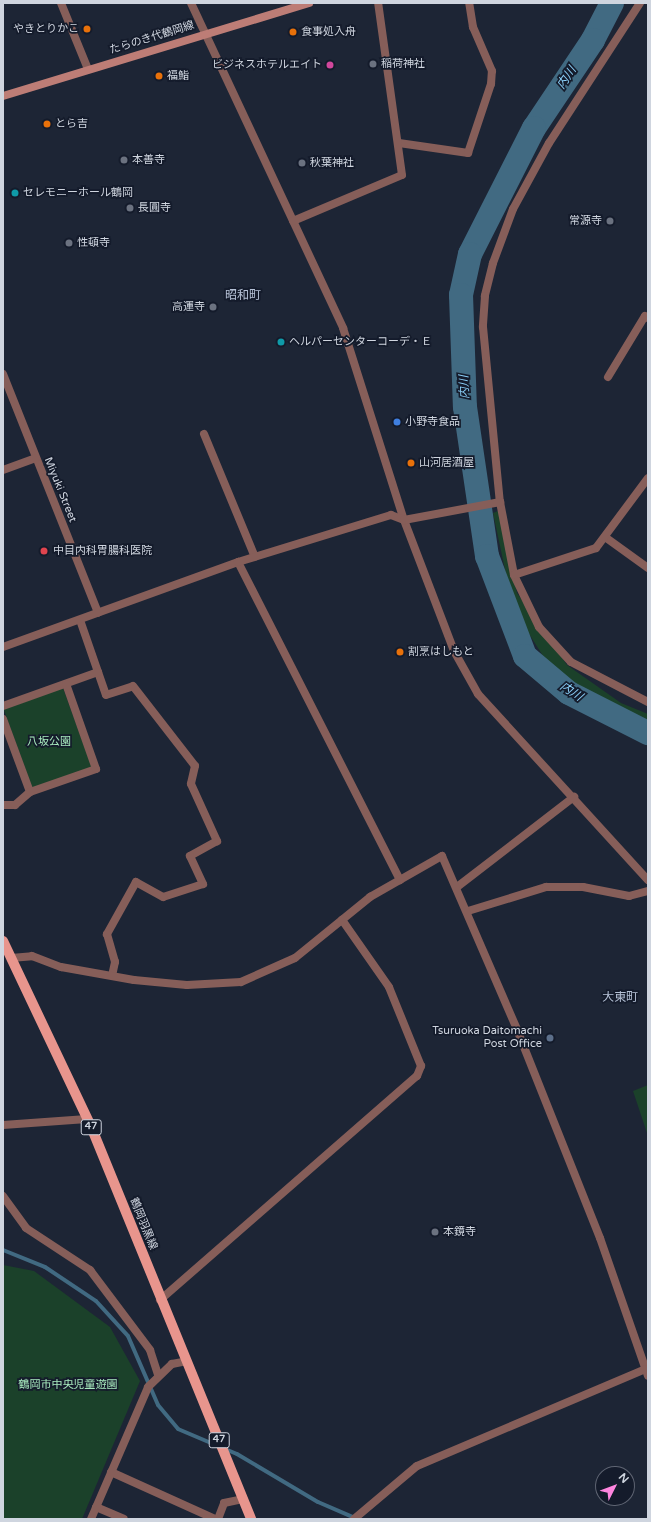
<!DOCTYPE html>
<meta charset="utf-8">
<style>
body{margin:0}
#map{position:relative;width:651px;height:1522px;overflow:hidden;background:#1d2535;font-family:"Varela Round","Noto Sans JP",sans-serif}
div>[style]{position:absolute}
.green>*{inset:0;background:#1b412a;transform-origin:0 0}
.stream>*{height:4px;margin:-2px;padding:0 2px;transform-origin:2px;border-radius:2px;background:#416a82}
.river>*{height:24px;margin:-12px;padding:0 12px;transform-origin:12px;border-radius:12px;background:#416a82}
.minor>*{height:8px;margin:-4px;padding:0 4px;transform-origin:4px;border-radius:4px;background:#865e59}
.tertiary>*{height:8px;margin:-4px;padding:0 4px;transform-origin:4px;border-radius:4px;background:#865e59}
.secondary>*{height:8px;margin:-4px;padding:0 4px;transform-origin:4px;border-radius:4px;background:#bd7d76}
.primary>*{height:10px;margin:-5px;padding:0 5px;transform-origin:5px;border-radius:5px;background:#e8958d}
.dots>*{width:11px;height:11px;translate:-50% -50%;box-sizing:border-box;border:2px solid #141b2b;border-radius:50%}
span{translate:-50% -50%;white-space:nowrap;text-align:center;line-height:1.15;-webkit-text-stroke:3.5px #141b2b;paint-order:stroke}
.shield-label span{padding:1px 3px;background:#141b2b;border:1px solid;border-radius:3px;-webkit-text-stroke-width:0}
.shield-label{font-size:10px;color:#cfd5df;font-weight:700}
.poi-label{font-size:11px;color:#cfd5df}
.right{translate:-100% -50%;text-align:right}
.left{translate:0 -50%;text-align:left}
.street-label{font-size:11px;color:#cfd5df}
.park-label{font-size:11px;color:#a8eabe}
.water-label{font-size:12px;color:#8bd0f9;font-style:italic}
.neighbourhood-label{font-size:12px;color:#b5c1d6}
.frame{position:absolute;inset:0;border:4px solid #cfd5df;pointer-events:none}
.north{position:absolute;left:595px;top:1466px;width:40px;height:40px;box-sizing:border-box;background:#141b2b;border:1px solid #5f6573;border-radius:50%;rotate:48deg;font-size:11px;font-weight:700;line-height:16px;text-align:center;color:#cfd5df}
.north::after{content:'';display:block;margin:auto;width:14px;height:18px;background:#fe85df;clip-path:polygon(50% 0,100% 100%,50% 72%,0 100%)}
</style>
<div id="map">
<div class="green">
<div style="clip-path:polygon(498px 511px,517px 593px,567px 665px,621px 703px,648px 714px,648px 725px,595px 700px,555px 675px,526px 629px,510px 593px,493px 513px)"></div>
<div style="left:63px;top:688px;width:84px;height:63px;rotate:70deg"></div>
<div style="clip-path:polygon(648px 1085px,648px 1136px,633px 1091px)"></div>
<div style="clip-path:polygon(3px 1265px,34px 1271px,110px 1327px,140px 1381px,82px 1519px,3px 1519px)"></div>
</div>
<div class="stream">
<div style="left:3px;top:1250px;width:45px;rotate:22deg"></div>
<div style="left:45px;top:1267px;width:61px;rotate:33.7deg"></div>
<div style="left:96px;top:1301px;width:47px;rotate:47.6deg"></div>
<div style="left:128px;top:1336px;width:75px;rotate:66.5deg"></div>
<div style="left:158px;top:1405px;width:31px;rotate:50deg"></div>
<div style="left:178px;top:1429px;width:64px;rotate:23deg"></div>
<div style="left:237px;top:1454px;width:94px;rotate:30.7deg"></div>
<div style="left:318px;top:1502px;width:40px;rotate:23.4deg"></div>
</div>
<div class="river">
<div style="left:612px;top:3px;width:42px;rotate:117.2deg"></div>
<div style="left:593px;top:40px;width:106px;rotate:123.8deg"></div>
<div style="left:534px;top:128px;width:141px;rotate:116.9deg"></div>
<div style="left:470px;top:254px;width:42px;rotate:102.4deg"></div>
<div style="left:461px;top:295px;width:112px;rotate:88deg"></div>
<div style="left:465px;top:407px;width:151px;rotate:81.6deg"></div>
<div style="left:487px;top:556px;width:107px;rotate:69.2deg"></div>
<div style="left:525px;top:656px;width:57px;rotate:40.1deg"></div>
<div style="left:569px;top:693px;width:89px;rotate:26.9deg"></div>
</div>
<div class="minor">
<div style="left:61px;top:3px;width:71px;rotate:67.8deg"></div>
<div style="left:191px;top:3px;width:359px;rotate:64.9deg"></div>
<div style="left:343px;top:328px;width:201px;rotate:72.4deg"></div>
<div style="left:404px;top:520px;width:140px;rotate:69.1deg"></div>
<div style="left:454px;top:651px;width:49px;rotate:60.8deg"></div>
<div style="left:478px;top:694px;width:252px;rotate:47.6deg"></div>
<div style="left:640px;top:3px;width:167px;rotate:123deg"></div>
<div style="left:549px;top:143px;width:75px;rotate:118.6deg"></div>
<div style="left:513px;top:209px;width:58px;rotate:110.3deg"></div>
<div style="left:493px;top:263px;width:34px;rotate:104deg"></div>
<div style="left:485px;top:296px;width:31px;rotate:94deg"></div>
<div style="left:483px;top:327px;width:176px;rotate:84.5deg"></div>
<div style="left:500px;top:502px;width:74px;rotate:79.1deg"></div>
<div style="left:514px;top:575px;width:58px;rotate:64.3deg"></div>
<div style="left:539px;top:627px;width:47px;rotate:47.6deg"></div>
<div style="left:571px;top:662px;width:87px;rotate:27.5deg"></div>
<div style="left:399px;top:143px;width:70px;rotate:8.2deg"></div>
<div style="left:468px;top:153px;width:73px;rotate:-71.6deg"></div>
<div style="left:491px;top:84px;width:13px;rotate:-86deg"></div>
<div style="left:492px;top:71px;width:48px;rotate:-113.4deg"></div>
<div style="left:473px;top:27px;width:24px;rotate:-99deg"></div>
<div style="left:293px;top:221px;width:118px;rotate:-22.9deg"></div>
<div style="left:402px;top:175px;width:174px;rotate:-97.9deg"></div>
<div style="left:3px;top:374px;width:257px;rotate:68.3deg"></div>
<div style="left:608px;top:377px;width:71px;rotate:-58.8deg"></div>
<div style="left:645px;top:316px;width:4px;rotate:34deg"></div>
<div style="left:204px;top:434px;width:133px;rotate:67.5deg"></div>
<div style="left:3px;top:470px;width:35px;rotate:-20deg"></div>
<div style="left:605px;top:537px;width:53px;rotate:35.8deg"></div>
<div style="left:238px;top:562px;width:357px;rotate:63deg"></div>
<div style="left:514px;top:575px;width:86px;rotate:-18.2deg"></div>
<div style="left:596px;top:548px;width:87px;rotate:-53.4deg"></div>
<div style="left:80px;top:620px;width:79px;rotate:70.9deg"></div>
<div style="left:106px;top:695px;width:28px;rotate:-18deg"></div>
<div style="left:133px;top:686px;width:101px;rotate:52.2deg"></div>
<div style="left:195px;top:766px;width:18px;rotate:103deg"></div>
<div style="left:191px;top:784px;width:63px;rotate:65.5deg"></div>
<div style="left:217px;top:841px;width:31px;rotate:151deg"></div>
<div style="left:190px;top:856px;width:31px;rotate:65deg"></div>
<div style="left:203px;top:884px;width:42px;rotate:162deg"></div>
<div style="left:163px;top:897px;width:31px;rotate:-151deg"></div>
<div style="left:136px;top:882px;width:60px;rotate:119.1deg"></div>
<div style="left:107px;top:934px;width:29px;rotate:74deg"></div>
<div style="left:115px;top:962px;width:14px;rotate:102deg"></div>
<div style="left:3px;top:647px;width:250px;rotate:-19.9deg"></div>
<div style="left:238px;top:562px;width:160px;rotate:-17.1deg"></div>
<div style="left:391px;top:515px;width:14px;rotate:21deg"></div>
<div style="left:404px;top:520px;width:98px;rotate:-10.6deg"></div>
<div style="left:3px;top:706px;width:101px;rotate:-19.7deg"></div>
<div style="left:3px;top:719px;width:78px;rotate:69.7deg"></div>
<div style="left:3px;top:805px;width:12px"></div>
<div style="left:15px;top:805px;width:20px;rotate:-41deg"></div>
<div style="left:30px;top:792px;width:70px;rotate:-19.2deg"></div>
<div style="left:96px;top:769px;width:90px;rotate:-109.4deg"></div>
<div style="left:457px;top:887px;width:148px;rotate:-37.6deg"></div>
<div style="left:468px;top:911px;width:82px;rotate:-17.1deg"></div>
<div style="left:546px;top:887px;width:37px"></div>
<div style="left:583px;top:887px;width:47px;rotate:11.1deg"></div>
<div style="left:629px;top:896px;width:20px;rotate:-15deg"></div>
<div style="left:11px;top:958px;width:21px;rotate:-5deg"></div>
<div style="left:32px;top:956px;width:31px;rotate:21deg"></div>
<div style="left:61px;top:967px;width:74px;rotate:10.1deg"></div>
<div style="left:134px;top:980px;width:53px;rotate:5.4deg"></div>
<div style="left:187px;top:985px;width:54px;rotate:-3.2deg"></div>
<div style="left:241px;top:982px;width:59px;rotate:-24deg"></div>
<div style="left:295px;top:958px;width:97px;rotate:-39.1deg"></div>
<div style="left:370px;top:897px;width:83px;rotate:-29.7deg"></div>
<div style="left:442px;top:856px;width:192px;rotate:66.6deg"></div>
<div style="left:518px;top:1032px;width:222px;rotate:68.3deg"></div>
<div style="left:600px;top:1238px;width:146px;rotate:70.8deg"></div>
<div style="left:3px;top:1125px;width:84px;rotate:-4.1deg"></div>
<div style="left:3px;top:1196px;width:39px;rotate:54deg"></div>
<div style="left:26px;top:1228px;width:77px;rotate:33.3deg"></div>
<div style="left:90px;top:1270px;width:100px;rotate:53.1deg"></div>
<div style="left:150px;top:1350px;width:26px;rotate:72deg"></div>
<div style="left:160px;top:1300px;width:341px;rotate:-41.1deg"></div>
<div style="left:417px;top:1076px;width:11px;rotate:-68deg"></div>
<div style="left:421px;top:1066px;width:85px;rotate:-112.1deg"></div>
<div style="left:389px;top:987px;width:82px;rotate:-125deg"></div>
<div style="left:111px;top:1472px;width:114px;rotate:24.3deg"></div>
<div style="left:96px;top:1507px;width:30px;rotate:23deg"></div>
<div style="left:218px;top:1519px;width:17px;rotate:-69deg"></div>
<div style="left:224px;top:1503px;width:19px;rotate:-12deg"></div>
<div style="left:354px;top:1519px;width:82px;rotate:-40.1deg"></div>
<div style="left:417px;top:1466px;width:248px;rotate:-23deg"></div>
</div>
<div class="tertiary">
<div style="left:91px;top:1519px;width:144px;rotate:-66.6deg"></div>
<div style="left:148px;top:1387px;width:33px;rotate:-44deg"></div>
<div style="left:172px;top:1364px;width:15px;rotate:-11deg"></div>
</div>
<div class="secondary">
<div style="left:3px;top:96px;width:320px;rotate:-16.9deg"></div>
</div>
<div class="primary">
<div style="left:3px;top:941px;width:203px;rotate:64.6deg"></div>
<div style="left:90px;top:1124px;width:427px;rotate:67.8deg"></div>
</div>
<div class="dots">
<div style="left:87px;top:29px;background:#e8710a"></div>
<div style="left:293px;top:32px;background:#e8710a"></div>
<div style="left:373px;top:64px;background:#6b7280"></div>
<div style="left:330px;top:65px;background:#d1479c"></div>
<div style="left:159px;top:76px;background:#e8710a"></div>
<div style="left:47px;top:124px;background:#e8710a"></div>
<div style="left:124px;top:160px;background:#6b7280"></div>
<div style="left:302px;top:163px;background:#6b7280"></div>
<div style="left:15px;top:193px;background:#0f9aa8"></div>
<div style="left:130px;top:208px;background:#6b7280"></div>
<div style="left:610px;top:221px;background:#6b7280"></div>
<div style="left:69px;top:243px;background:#6b7280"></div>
<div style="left:213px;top:307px;background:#6b7280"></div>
<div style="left:281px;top:342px;background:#0f9aa8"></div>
<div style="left:397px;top:422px;background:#3f7fe0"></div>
<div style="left:411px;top:463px;background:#e8710a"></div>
<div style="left:44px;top:551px;background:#e0444e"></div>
<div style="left:400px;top:652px;background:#e8710a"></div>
<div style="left:550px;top:1038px;background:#5c6f8a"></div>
<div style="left:435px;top:1232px;background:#6b7280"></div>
</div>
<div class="shield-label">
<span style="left:91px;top:1127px">47</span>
<span style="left:219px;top:1440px">47</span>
</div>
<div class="poi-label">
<span class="right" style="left:79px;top:29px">やきとりかこ</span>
<span class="left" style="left:301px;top:32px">食事処入舟</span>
<span class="left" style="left:381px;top:64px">稲荷神社</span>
<span class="right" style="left:322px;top:65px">ビジネスホテルエイト</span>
<span class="left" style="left:167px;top:76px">福鮨</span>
<span class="left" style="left:55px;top:124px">とら吉</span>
<span class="left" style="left:132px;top:160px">本善寺</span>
<span class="left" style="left:310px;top:163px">秋葉神社</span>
<span class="left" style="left:23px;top:193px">セレモニーホール鶴岡</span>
<span class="left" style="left:138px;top:208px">長圓寺</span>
<span class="right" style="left:602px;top:221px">常源寺</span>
<span class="left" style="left:77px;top:243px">性頓寺</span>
<span class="right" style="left:205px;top:307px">高運寺</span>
<span class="left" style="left:289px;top:342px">ヘルパーセンターコーデ・Ｅ</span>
<span class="left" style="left:405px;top:422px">小野寺食品</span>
<span class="left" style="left:419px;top:463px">山河居酒屋</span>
<span class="left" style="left:53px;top:551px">中目内科胃腸科医院</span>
<span class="left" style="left:408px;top:652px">割烹はしもと</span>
<span class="right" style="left:542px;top:1038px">Tsuruoka Daitomachi<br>Post Office</span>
<span class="left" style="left:443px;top:1232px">本鏡寺</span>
</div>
<div class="street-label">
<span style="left:152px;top:38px;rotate:-17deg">たらのき代鶴岡線</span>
<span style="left:60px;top:490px;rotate:68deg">Miyuki Street</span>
<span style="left:143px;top:1224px;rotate:68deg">鶴岡羽黒線</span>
</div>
<div class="park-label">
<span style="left:49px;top:742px">八坂公園</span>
<span style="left:68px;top:1385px">鶴岡市中央児童遊園</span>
</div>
<div class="water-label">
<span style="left:567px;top:78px;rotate:-56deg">内川</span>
<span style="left:465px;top:387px;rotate:-92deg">内川</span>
<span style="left:571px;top:692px;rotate:33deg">内川</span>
</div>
<div class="neighbourhood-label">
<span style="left:243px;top:296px">昭和町</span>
<span style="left:620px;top:998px">大東町</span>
</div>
<div class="frame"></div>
<div class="north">N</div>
</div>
